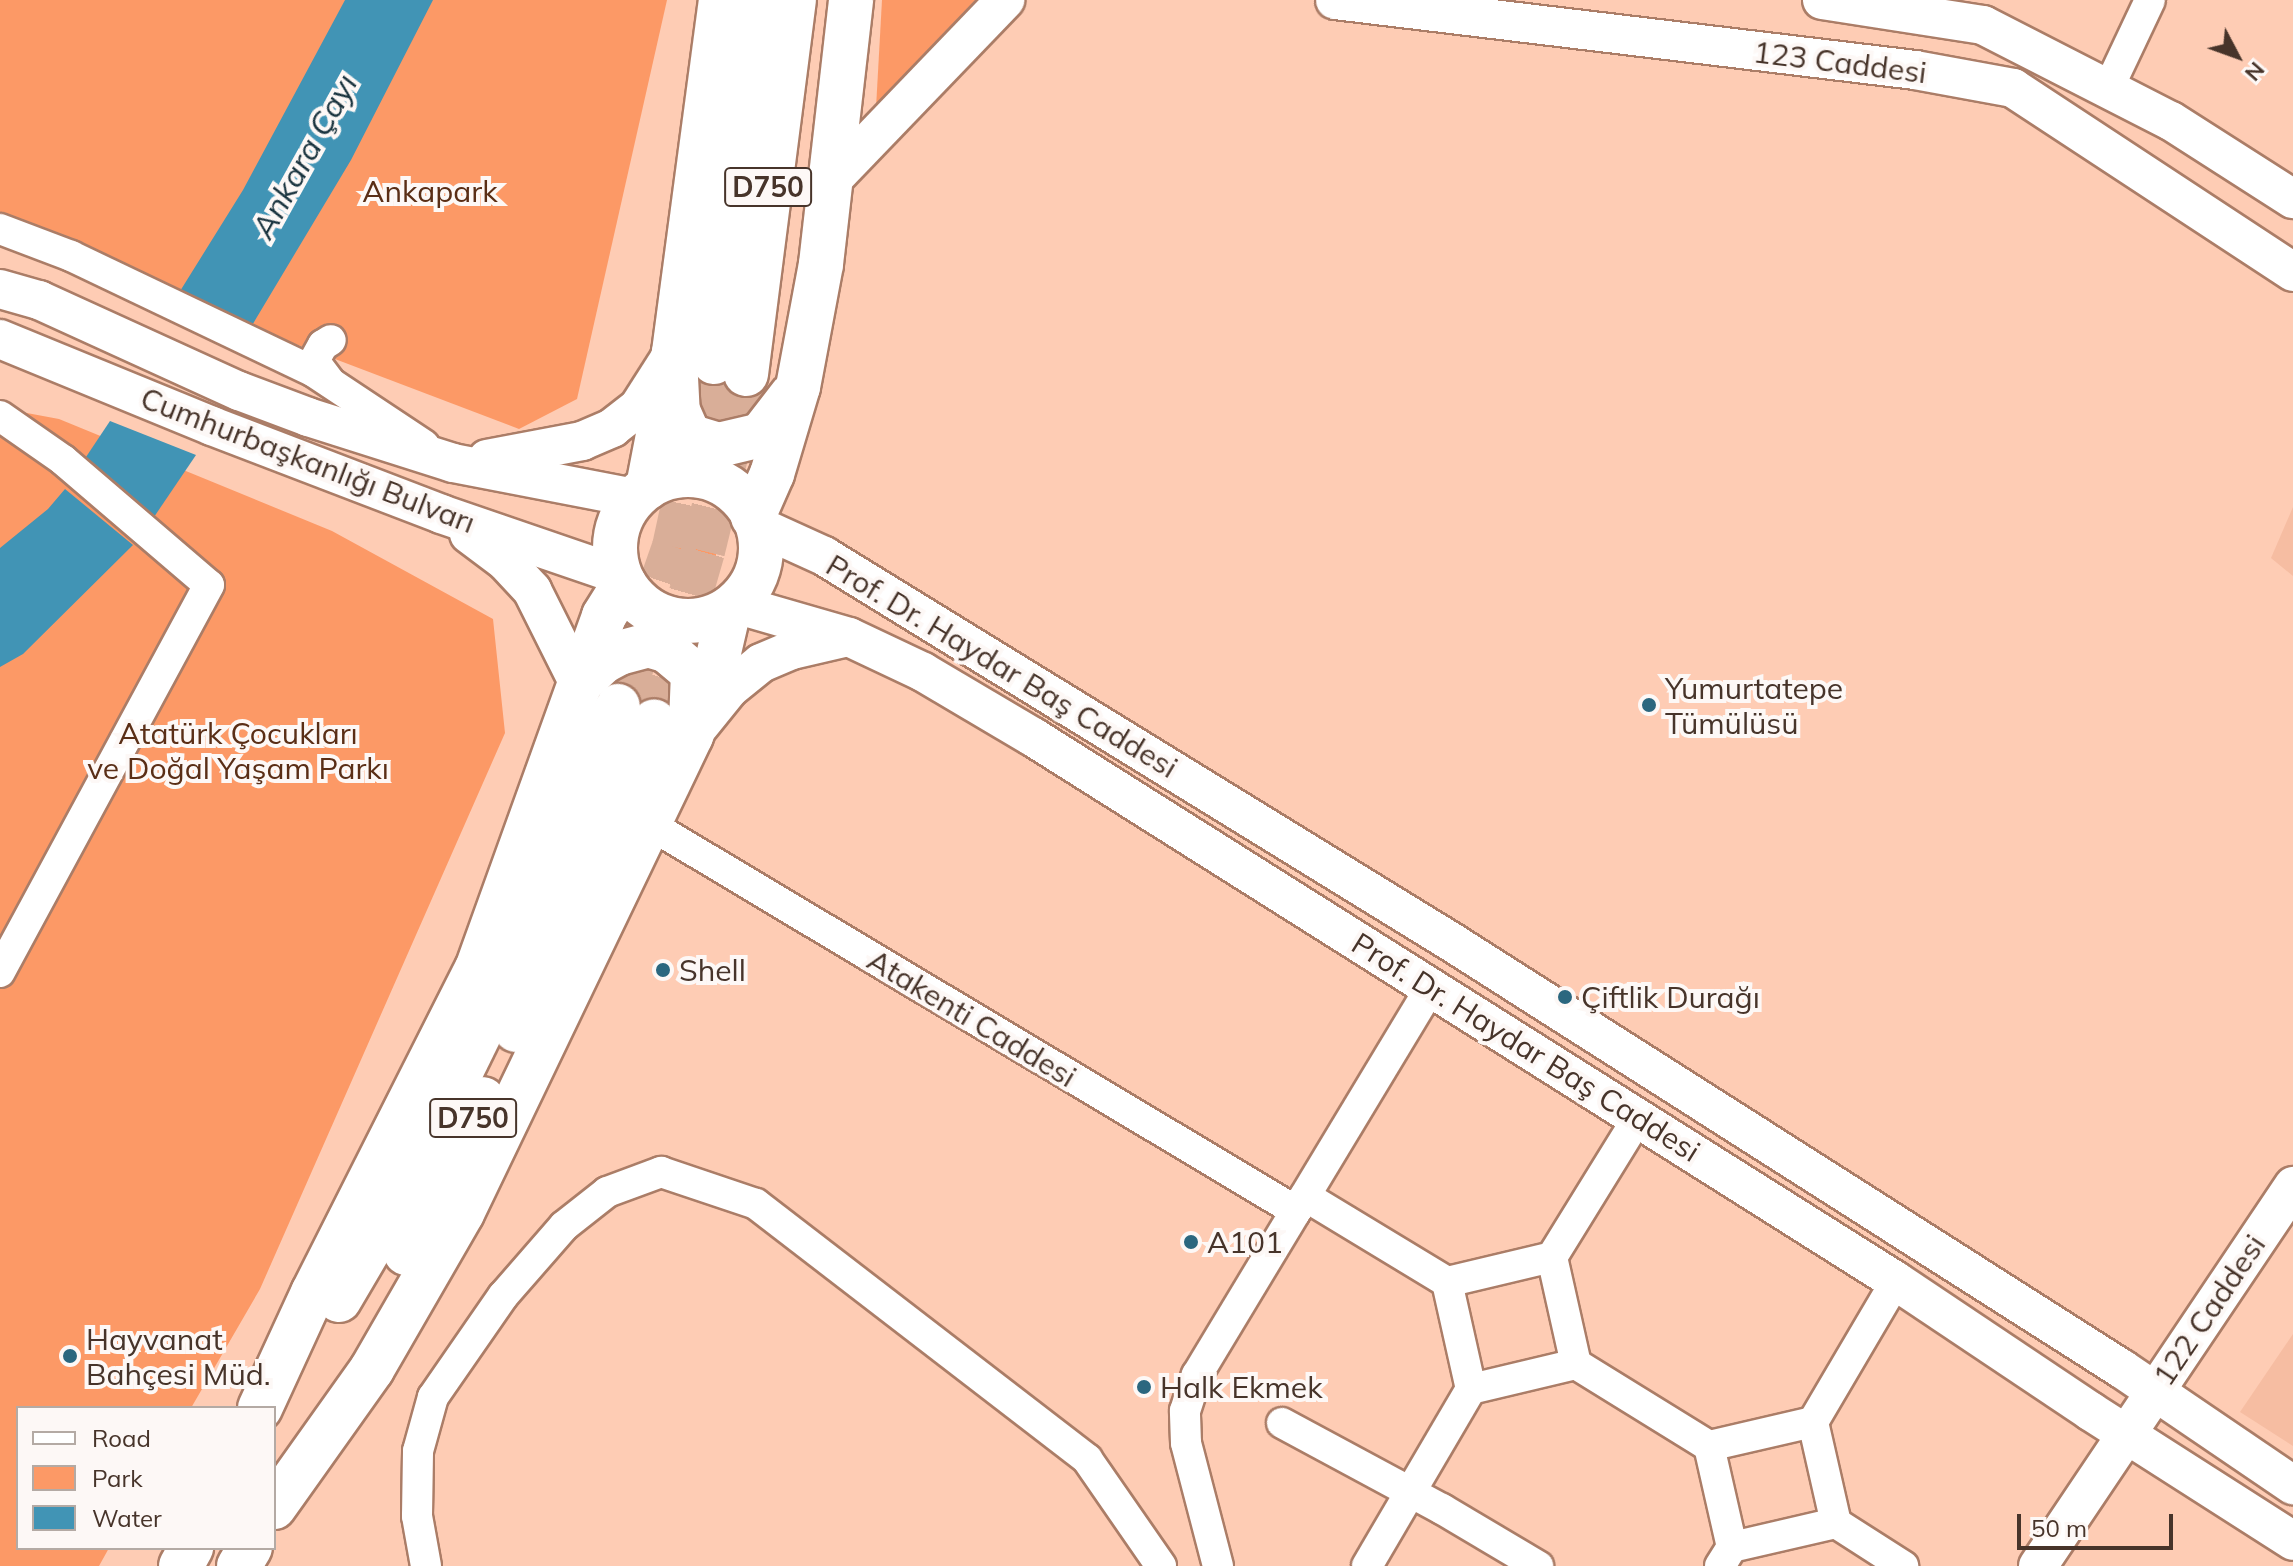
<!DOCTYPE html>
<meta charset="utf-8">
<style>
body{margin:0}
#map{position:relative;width:2293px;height:1566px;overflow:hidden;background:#feccb4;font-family:Mulish,sans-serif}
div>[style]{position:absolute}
.built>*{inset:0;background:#f6bda2}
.green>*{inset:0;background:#fc9966}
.round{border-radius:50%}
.water>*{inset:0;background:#4194b5}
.highway-tunnel>*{height:44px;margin-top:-22px;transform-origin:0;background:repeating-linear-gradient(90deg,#d9ae98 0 44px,transparent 0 66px)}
.roads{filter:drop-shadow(2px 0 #ab7d67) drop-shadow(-2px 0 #ab7d67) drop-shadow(0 2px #ab7d67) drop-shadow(0 -2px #ab7d67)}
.minor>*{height:30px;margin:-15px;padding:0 15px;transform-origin:15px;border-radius:15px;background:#fff}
.major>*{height:38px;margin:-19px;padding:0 19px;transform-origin:19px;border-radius:19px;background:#fff}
.highway>*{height:44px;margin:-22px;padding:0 22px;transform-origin:22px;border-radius:22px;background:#fff}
.highway>.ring{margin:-22px;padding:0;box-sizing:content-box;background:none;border:44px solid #fff;border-radius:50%}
.dots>*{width:22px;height:22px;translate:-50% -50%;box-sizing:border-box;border:4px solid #fdf8f6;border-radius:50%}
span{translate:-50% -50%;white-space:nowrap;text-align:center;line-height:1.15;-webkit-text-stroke:8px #fdf8f6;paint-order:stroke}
.shield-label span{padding:2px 6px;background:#fdf8f6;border:2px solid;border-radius:6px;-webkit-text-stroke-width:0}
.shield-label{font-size:28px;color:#47342a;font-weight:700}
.street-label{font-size:30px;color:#47342a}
.park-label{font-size:30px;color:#5a2e16}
.poi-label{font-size:30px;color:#47342a}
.left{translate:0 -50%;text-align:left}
.water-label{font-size:32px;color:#1a343f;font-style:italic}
.legend{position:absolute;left:16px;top:1406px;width:260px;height:144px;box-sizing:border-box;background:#fdf8f6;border:2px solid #b4aaa4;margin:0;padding:10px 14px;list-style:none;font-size:24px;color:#47342a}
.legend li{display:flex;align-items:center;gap:16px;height:40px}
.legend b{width:40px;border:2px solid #b4aaa4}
.north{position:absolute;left:2197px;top:16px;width:80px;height:80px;-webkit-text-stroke:6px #fdf8f6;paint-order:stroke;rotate:131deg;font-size:22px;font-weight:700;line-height:32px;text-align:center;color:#47342a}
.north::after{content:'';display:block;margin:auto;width:28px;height:36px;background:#47342a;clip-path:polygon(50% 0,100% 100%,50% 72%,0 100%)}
.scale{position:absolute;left:2017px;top:1514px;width:156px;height:36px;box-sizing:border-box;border:4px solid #47342a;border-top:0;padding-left:10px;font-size:24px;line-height:28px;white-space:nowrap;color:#47342a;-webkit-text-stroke:6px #fdf8f6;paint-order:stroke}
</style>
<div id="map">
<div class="built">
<div style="clip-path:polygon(2293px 507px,2293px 576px,2271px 558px)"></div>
<div style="clip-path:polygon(2293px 1334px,2293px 1446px,2240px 1412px)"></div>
</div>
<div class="green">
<div style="clip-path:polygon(0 0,667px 0,577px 399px,519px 429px,251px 327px,0 215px)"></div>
<div style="clip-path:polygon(882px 0,981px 0,876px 108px)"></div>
<div style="clip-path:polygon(0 408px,59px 419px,332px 531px,493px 619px,505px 733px,260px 1289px,191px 1408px,18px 1408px,18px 1548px,109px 1548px,99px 1566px,0 1566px)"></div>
<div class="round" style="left:664px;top:518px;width:54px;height:54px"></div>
</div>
<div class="water">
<div style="clip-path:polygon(345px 0,433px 0,351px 160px,251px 327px,177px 296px,243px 190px)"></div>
<div style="clip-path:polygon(110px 421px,196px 455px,154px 517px,84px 460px)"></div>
<div style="clip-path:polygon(65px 489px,133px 545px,23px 654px,0 667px,0 548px,48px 509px)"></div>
</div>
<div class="highway-tunnel">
<div style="left:618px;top:706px;width:169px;rotate:-70.6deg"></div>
<div style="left:674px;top:547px;width:189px;rotate:-77.8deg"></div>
<div style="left:654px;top:721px;width:177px;rotate:-73.9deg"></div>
<div style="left:703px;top:551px;width:182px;rotate:-76.3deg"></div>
</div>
<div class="roads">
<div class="minor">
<div style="left:2108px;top:89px;width:98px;rotate:-64.7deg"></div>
<div style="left:0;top:229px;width:76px;rotate:20.8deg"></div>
<div style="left:71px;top:256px;width:269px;rotate:25.5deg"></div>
<div style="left:314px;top:372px;width:132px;rotate:33.6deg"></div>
<div style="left:330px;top:382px;width:26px;rotate:-127deg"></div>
<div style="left:314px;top:361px;width:18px;rotate:-61deg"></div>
<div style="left:323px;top:345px;width:9px;rotate:-32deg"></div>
<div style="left:0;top:416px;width:77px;rotate:34.9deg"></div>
<div style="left:63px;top:460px;width:192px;rotate:40.6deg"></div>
<div style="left:209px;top:585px;width:440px;rotate:118.4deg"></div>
<div style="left:649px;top:824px;width:754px;rotate:30.89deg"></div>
<div style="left:1305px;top:1196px;width:166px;rotate:31.2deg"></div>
<div style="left:1447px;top:1282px;width:108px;rotate:-13.4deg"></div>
<div style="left:1552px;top:1257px;width:110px;rotate:77.4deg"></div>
<div style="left:1576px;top:1364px;width:156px;rotate:31.7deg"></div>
<div style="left:1709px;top:1446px;width:107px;rotate:-13deg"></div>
<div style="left:1552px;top:1257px;width:163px;rotate:-58.3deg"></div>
<div style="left:1896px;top:1281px;width:164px;rotate:120.5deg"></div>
<div style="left:1813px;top:1422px;width:104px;rotate:77.2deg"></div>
<div style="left:1836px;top:1523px;width:80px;rotate:32.7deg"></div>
<div style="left:1447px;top:1282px;width:110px;rotate:77.4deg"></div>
<div style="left:1471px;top:1389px;width:108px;rotate:-13.4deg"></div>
<div style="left:1282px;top:1423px;width:182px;rotate:28.3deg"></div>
<div style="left:1442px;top:1509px;width:112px;rotate:30.7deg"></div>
<div style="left:1709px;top:1446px;width:104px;rotate:77.2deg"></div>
<div style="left:426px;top:1566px;width:51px;rotate:-100.2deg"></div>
<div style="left:417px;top:1516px;width:65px;rotate:-89.1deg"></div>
<div style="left:418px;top:1451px;width:56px;rotate:-74.5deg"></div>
<div style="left:433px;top:1397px;width:123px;rotate:-55.3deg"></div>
<div style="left:503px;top:1296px;width:93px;rotate:-48.9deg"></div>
<div style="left:564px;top:1226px;width:55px;rotate:-38.3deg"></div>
<div style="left:607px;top:1192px;width:58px;rotate:-20.3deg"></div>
<div style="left:661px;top:1172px;width:100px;rotate:18.6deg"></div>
<div style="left:756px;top:1204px;width:418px;rotate:37.6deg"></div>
<div style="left:1087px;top:1459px;width:130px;rotate:55.3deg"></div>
<div style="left:1218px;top:1566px;width:127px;rotate:-104.6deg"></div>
<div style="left:1186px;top:1443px;width:32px;rotate:-92deg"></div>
<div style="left:1185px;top:1411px;width:38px;rotate:-72deg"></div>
<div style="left:1197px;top:1375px;width:453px;rotate:-58.9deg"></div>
<div style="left:1367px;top:1566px;width:205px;rotate:-59.6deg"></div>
<div style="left:1720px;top:1566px;width:22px;rotate:-58deg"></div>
<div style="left:1732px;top:1547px;width:107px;rotate:-13deg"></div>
</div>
<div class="major">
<div style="left:1335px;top:0;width:584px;rotate:6.88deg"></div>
<div style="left:1915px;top:70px;width:100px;rotate:10.4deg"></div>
<div style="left:2013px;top:88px;width:335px;rotate:33.3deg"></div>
<div style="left:1822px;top:0;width:163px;rotate:8.8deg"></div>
<div style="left:1983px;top:25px;width:211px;rotate:27.1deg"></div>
<div style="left:2171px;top:121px;width:145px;rotate:32.6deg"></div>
<div style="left:832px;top:180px;width:250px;rotate:-46.1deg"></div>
<div style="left:0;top:289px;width:41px;rotate:15.8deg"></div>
<div style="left:39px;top:300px;width:220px;rotate:24.5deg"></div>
<div style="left:239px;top:391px;width:74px;rotate:20.6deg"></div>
<div style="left:308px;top:417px;width:152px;rotate:17.6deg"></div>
<div style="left:453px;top:463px;width:185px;rotate:10.9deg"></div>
<div style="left:0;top:339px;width:229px;rotate:22.3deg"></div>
<div style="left:212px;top:426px;width:245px;rotate:21deg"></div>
<div style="left:441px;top:514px;width:188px;rotate:18.9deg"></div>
<div style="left:487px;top:459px;width:97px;rotate:-10.7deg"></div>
<div style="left:582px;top:441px;width:33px;rotate:-23deg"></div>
<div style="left:612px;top:428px;width:33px;rotate:-38deg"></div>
<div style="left:638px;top:408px;width:56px;rotate:-57.4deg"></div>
<div style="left:758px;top:526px;width:72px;rotate:24.4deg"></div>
<div style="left:824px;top:556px;width:739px;rotate:31.6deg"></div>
<div style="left:1453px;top:943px;width:793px;rotate:32.49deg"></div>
<div style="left:2122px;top:1369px;width:207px;rotate:34.2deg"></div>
<div style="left:469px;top:534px;width:45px;rotate:36.9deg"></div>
<div style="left:505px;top:561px;width:40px;rotate:47deg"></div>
<div style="left:532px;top:590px;width:105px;rotate:63.4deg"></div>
<div style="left:735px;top:604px;width:119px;rotate:16.1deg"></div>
<div style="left:849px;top:637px;width:82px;rotate:25.3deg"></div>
<div style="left:923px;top:672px;width:128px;rotate:30.6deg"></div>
<div style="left:1033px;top:737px;width:1020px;rotate:32.23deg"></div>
<div style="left:1896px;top:1281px;width:234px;rotate:33.8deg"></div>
<div style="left:2090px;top:1411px;width:241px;rotate:32.6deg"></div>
<div style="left:700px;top:725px;width:46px;rotate:-51.1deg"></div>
<div style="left:729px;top:689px;width:41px;rotate:-39.1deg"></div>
<div style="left:761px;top:663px;width:34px;rotate:-23deg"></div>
<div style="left:792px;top:650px;width:53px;rotate:-13deg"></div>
<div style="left:2038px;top:1566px;width:458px;rotate:-56.1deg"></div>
</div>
<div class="highway">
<div style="left:714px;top:362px;width:365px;rotate:-82.9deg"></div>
<div style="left:746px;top:374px;width:377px;rotate:-82.7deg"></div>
<div style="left:676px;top:378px;width:33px;rotate:87deg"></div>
<div style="left:678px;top:411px;width:27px;rotate:66deg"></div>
<div style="left:689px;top:436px;width:31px;rotate:17deg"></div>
<div style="left:719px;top:445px;width:43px;rotate:-13.4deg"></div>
<div style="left:761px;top:435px;width:49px;rotate:-52.4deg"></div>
<div class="ring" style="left:615px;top:475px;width:102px;height:102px"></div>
<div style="left:648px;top:487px;width:137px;rotate:-79.1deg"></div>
<div style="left:674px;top:352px;width:355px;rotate:-82.4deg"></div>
<div style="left:753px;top:517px;width:47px;rotate:-66.2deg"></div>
<div style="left:772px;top:474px;width:91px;rotate:-73.4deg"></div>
<div style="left:798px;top:387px;width:125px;rotate:-79.4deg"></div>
<div style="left:821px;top:264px;width:266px;rotate:-83.5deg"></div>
<div style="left:579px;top:684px;width:34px;rotate:-43deg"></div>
<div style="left:604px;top:661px;width:17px;rotate:-28deg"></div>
<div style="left:619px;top:653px;width:30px;rotate:-15deg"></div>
<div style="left:648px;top:645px;width:19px;rotate:16deg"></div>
<div style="left:666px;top:650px;width:35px;rotate:40deg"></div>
<div style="left:693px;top:673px;width:49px;rotate:92.3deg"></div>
<div style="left:516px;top:1030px;width:338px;rotate:-65.9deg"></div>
<div style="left:406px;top:1253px;width:172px;rotate:-63.4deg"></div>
<div style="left:339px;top:1300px;width:118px;rotate:-59.5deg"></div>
<div style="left:399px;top:1198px;width:243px;rotate:-63.9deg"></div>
<div style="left:506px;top:980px;width:296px;rotate:-67.8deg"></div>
<div style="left:260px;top:1408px;width:127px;rotate:-65.3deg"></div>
<div style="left:313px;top:1293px;width:363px;rotate:-63.2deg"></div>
<div style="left:477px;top:969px;width:375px;rotate:-70.2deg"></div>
<div style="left:604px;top:616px;width:38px;rotate:-58deg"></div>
<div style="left:274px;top:1507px;width:169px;rotate:-54.6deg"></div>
<div style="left:372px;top:1369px;width:180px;rotate:-60deg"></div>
<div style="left:462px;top:1213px;width:529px;rotate:-64.36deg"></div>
<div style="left:691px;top:736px;width:62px;rotate:-69.2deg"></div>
<div style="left:713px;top:678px;width:71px;rotate:-76.9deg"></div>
<div style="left:181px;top:1566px;width:21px;rotate:-61deg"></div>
<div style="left:239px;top:1566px;width:21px;rotate:-59deg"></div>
</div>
</div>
<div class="dots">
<div style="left:1649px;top:705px;background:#2b677f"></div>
<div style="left:663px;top:970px;background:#2b677f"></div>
<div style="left:1565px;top:997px;background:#2b677f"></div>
<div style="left:1191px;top:1242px;background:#2b677f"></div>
<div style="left:70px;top:1356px;background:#2b677f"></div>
<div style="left:1144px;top:1387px;background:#2b677f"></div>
</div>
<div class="shield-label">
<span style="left:768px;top:187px">D750</span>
<span style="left:473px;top:1118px">D750</span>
</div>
<div class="street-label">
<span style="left:1840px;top:62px;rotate:7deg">123 Caddesi</span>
<span style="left:308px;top:460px;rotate:21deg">Cumhurbaşkanlığı Bulvarı</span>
<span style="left:1002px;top:666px;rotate:31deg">Prof. Dr. Haydar Baş Caddesi</span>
<span style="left:972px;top:1018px;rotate:31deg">Atakenti Caddesi</span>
<span style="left:1526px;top:1047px;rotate:32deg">Prof. Dr. Haydar Baş Caddesi</span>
<span style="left:2209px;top:1310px;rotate:-56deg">122 Caddesi</span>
</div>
<div class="park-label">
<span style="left:430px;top:191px">Ankapark</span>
<span style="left:238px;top:750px">Atatürk Çocukları<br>ve Doğal Yaşam Parkı</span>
</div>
<div class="poi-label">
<span class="left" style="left:1665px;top:705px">Yumurtatepe<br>Tümülüsü</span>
<span class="left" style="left:679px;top:970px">Shell</span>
<span class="left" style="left:1581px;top:997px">Çiftlik Durağı</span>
<span class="left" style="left:1207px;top:1242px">A101</span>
<span class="left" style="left:86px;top:1356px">Hayvanat<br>Bahçesi Müd.</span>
<span class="left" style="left:1160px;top:1387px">Halk Ekmek</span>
</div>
<div class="water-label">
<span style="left:304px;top:156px;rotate:-61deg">Ankara Çayı</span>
</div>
<ul class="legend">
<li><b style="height:10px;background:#fff"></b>Road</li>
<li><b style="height:22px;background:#fc9966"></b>Park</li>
<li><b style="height:22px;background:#4194b5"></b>Water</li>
</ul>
<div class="north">N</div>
<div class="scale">50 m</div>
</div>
